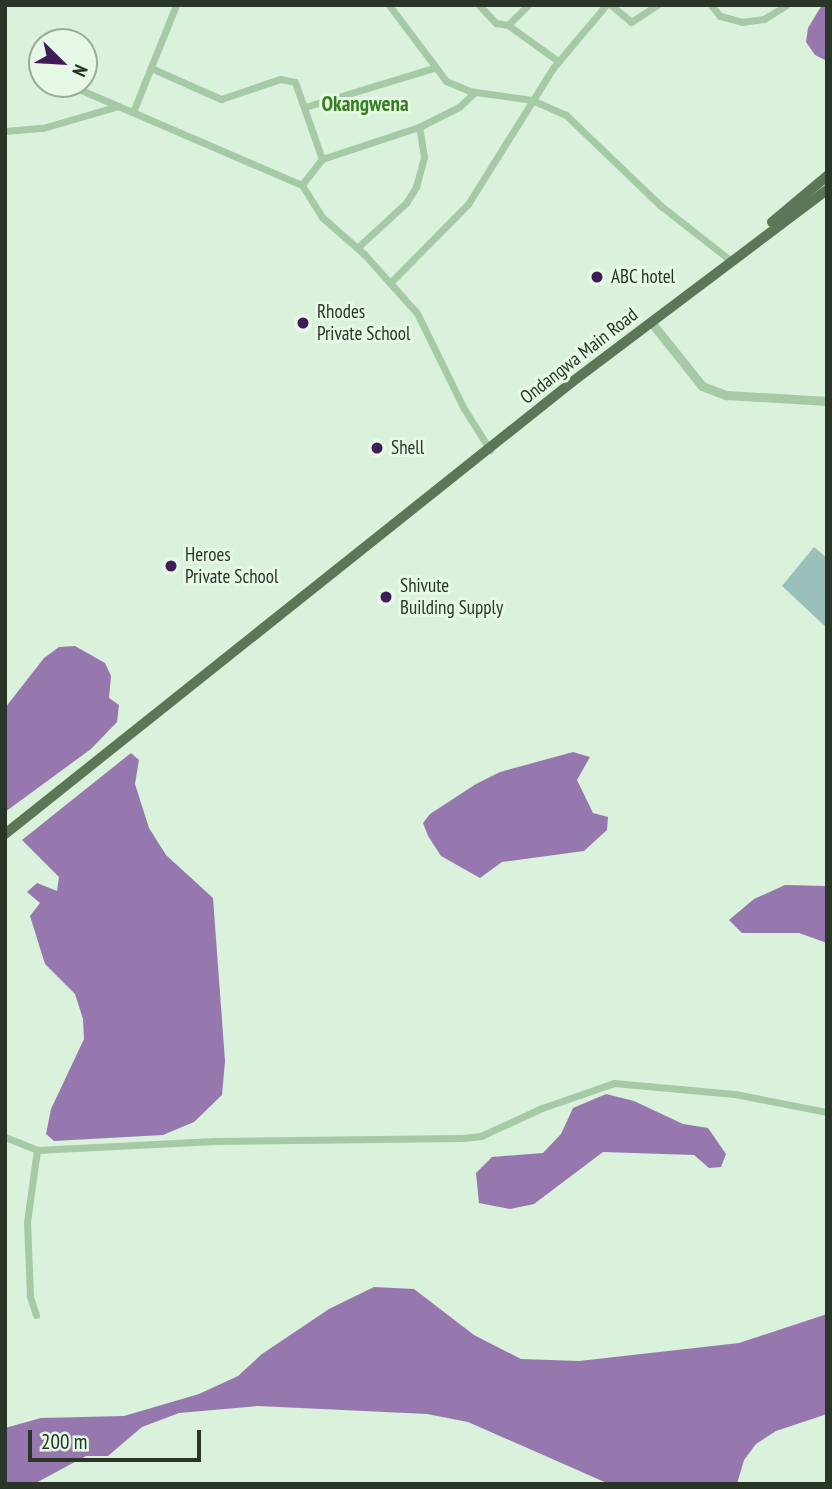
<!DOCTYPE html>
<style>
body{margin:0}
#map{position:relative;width:832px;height:1489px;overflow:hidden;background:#daf1db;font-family:"PT Sans Narrow",sans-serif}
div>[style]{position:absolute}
.green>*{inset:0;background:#9ac0bb}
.water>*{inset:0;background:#9778ae}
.minor>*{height:7px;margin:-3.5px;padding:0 3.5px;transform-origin:3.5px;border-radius:3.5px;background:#a6c9a6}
.tertiary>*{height:9px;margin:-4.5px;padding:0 4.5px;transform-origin:4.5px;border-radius:4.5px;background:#a6c9a6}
.primary>*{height:10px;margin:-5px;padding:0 5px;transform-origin:5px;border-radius:5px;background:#5c7758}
.dots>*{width:19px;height:19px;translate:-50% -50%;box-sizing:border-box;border:4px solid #e6f9e7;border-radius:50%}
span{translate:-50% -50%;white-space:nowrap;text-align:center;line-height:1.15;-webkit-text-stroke:6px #e6f9e7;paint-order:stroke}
.poi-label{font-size:19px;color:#293527}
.left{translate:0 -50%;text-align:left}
.street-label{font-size:19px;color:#293527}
.neighbourhood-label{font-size:21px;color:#367e1f;font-weight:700}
.frame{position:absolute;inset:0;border:7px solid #293527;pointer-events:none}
.north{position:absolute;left:28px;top:28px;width:70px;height:70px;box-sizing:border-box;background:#e6f9e7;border:2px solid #9aab9a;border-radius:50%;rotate:114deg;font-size:19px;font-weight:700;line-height:28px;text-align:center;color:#293527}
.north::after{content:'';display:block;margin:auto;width:24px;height:32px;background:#3f1c57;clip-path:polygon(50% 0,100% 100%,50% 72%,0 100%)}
.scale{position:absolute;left:28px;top:1430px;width:173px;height:32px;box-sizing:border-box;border:4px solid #293527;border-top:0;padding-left:9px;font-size:21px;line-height:24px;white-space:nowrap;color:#293527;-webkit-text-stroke:5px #e6f9e7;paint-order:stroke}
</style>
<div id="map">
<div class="green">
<div style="clip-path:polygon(814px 547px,827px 558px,827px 628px,782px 586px)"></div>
</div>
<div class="water">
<div style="clip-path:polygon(822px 5px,827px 5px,827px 61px,815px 55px,806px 42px,808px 28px)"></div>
<div style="clip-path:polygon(75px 646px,105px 663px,111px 676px,109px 698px,119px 705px,117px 722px,91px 749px,5px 812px,5px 708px,44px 658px,59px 647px)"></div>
<div style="clip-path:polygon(573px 752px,590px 757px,577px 780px,593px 813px,608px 817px,607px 830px,584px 851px,502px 862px,480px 878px,441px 856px,428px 836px,423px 823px,430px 814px,476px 784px,500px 772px)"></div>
<div style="clip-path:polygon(131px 753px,139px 760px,135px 784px,149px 828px,166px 855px,213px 898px,225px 1061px,222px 1095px,194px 1122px,163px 1135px,54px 1141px,46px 1134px,51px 1109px,84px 1039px,83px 1019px,75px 994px,45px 964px,30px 916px,40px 903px,27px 892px,37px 883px,57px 891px,59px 877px,22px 840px)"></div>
<div style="clip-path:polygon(785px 885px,827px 886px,827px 943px,799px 933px,742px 933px,729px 920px,754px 899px)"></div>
<div style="clip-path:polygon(606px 1094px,634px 1101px,683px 1124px,708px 1128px,726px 1154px,721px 1167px,709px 1168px,694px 1155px,603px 1152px,534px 1204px,510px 1209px,479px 1203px,476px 1173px,492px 1157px,543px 1153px,561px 1134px,573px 1108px)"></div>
<div style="clip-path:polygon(374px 1287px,414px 1289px,474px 1335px,521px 1359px,579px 1361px,739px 1343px,827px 1314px,827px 1414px,776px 1431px,756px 1444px,744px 1460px,737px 1484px,609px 1484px,468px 1422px,427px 1414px,258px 1406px,179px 1413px,142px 1427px,108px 1456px,86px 1456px,34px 1484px,5px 1484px,5px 1428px,41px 1418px,124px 1416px,199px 1394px,238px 1376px,262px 1354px,329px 1309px)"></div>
</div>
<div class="minor">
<div style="left:389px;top:5px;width:95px;rotate:53.1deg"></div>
<div style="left:446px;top:81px;width:25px;rotate:23deg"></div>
<div style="left:469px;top:91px;width:64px;rotate:8.1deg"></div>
<div style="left:532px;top:100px;width:37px;rotate:24deg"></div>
<div style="left:566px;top:115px;width:132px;rotate:43.8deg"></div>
<div style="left:661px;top:206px;width:88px;rotate:38deg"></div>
<div style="left:479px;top:5px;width:25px;rotate:47deg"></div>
<div style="left:496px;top:23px;width:12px;rotate:9deg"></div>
<div style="left:508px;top:25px;width:62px;rotate:35.8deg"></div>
<div style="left:611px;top:5px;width:26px;rotate:40deg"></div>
<div style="left:631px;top:22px;width:31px;rotate:-33deg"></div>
<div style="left:711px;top:5px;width:14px;rotate:51deg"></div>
<div style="left:720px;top:16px;width:23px;rotate:15deg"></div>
<div style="left:742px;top:22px;width:22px;rotate:-8deg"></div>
<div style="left:764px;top:19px;width:26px;rotate:-32deg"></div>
<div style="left:508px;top:25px;width:28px;rotate:-45deg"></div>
<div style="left:151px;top:68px;width:77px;rotate:23.9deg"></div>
<div style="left:221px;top:99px;width:62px;rotate:-18.7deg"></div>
<div style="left:280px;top:79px;width:15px;rotate:11deg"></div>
<div style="left:295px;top:82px;width:82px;rotate:70.7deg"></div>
<div style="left:322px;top:159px;width:33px;rotate:128deg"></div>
<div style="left:81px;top:90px;width:241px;rotate:23.3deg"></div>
<div style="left:302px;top:185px;width:39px;rotate:58deg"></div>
<div style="left:323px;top:218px;width:55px;rotate:41.3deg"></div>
<div style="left:364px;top:254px;width:79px;rotate:48.1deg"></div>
<div style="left:417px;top:313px;width:105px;rotate:63.9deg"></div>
<div style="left:463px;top:407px;width:51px;rotate:57.9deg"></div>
<div style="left:305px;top:107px;width:134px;rotate:-16.9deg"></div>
<div style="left:133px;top:112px;width:115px;rotate:-68.1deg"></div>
<div style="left:5px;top:131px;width:38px;rotate:-5deg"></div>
<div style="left:43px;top:128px;width:78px;rotate:-16.3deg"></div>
<div style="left:322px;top:159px;width:102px;rotate:-18.3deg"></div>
<div style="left:419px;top:127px;width:45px;rotate:-26.6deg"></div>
<div style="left:459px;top:107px;width:22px;rotate:-43deg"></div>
<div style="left:357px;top:248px;width:67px;rotate:-42.6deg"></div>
<div style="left:406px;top:203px;width:19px;rotate:-58deg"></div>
<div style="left:416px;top:187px;width:31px;rotate:-75deg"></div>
<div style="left:424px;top:157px;width:30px;rotate:-99deg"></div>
<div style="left:391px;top:282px;width:110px;rotate:-45.4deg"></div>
<div style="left:468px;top:204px;width:160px;rotate:-58deg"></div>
<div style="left:553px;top:68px;width:82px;rotate:-49.9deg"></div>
<div style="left:5px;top:1137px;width:35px;rotate:22deg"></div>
<div style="left:37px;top:1150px;width:178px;rotate:-2.9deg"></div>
<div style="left:215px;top:1141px;width:247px;rotate:-0.7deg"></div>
<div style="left:462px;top:1138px;width:19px;rotate:-6deg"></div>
<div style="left:481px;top:1136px;width:67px;rotate:-24.7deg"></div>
<div style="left:542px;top:1108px;width:76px;rotate:-19.1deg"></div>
<div style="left:614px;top:1083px;width:121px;rotate:5.2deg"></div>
<div style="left:735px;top:1094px;width:94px;rotate:11.1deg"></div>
<div style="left:36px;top:1315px;width:20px;rotate:-108deg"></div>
<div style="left:30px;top:1296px;width:74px;rotate:-92.3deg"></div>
<div style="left:27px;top:1222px;width:73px;rotate:-82.1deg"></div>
</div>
<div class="tertiary">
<div style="left:651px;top:322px;width:82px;rotate:51.4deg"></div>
<div style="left:702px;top:386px;width:26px;rotate:21deg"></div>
<div style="left:726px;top:395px;width:101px;rotate:3.4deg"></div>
</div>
<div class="primary">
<div style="left:772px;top:222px;width:72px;rotate:-39.9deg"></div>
<div style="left:5px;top:834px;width:725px;rotate:-38.56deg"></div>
<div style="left:572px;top:382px;width:319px;rotate:-37deg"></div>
</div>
<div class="dots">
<div style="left:597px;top:277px;background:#3f1c57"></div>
<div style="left:303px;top:323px;background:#3f1c57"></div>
<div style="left:377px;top:448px;background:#3f1c57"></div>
<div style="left:171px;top:566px;background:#3f1c57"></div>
<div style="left:386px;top:597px;background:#3f1c57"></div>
</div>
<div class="poi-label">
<span class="left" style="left:611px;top:277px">ABC hotel</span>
<span class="left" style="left:317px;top:323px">Rhodes<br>Private School</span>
<span class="left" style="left:391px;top:448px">Shell</span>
<span class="left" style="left:185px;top:566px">Heroes<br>Private School</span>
<span class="left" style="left:400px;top:597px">Shivute<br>Building Supply</span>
</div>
<div class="street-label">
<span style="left:579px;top:356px;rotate:-38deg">Ondangwa Main Road</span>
</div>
<div class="neighbourhood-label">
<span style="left:365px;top:104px">Okangwena</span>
</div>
<div class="frame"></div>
<div class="north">N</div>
<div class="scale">200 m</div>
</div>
